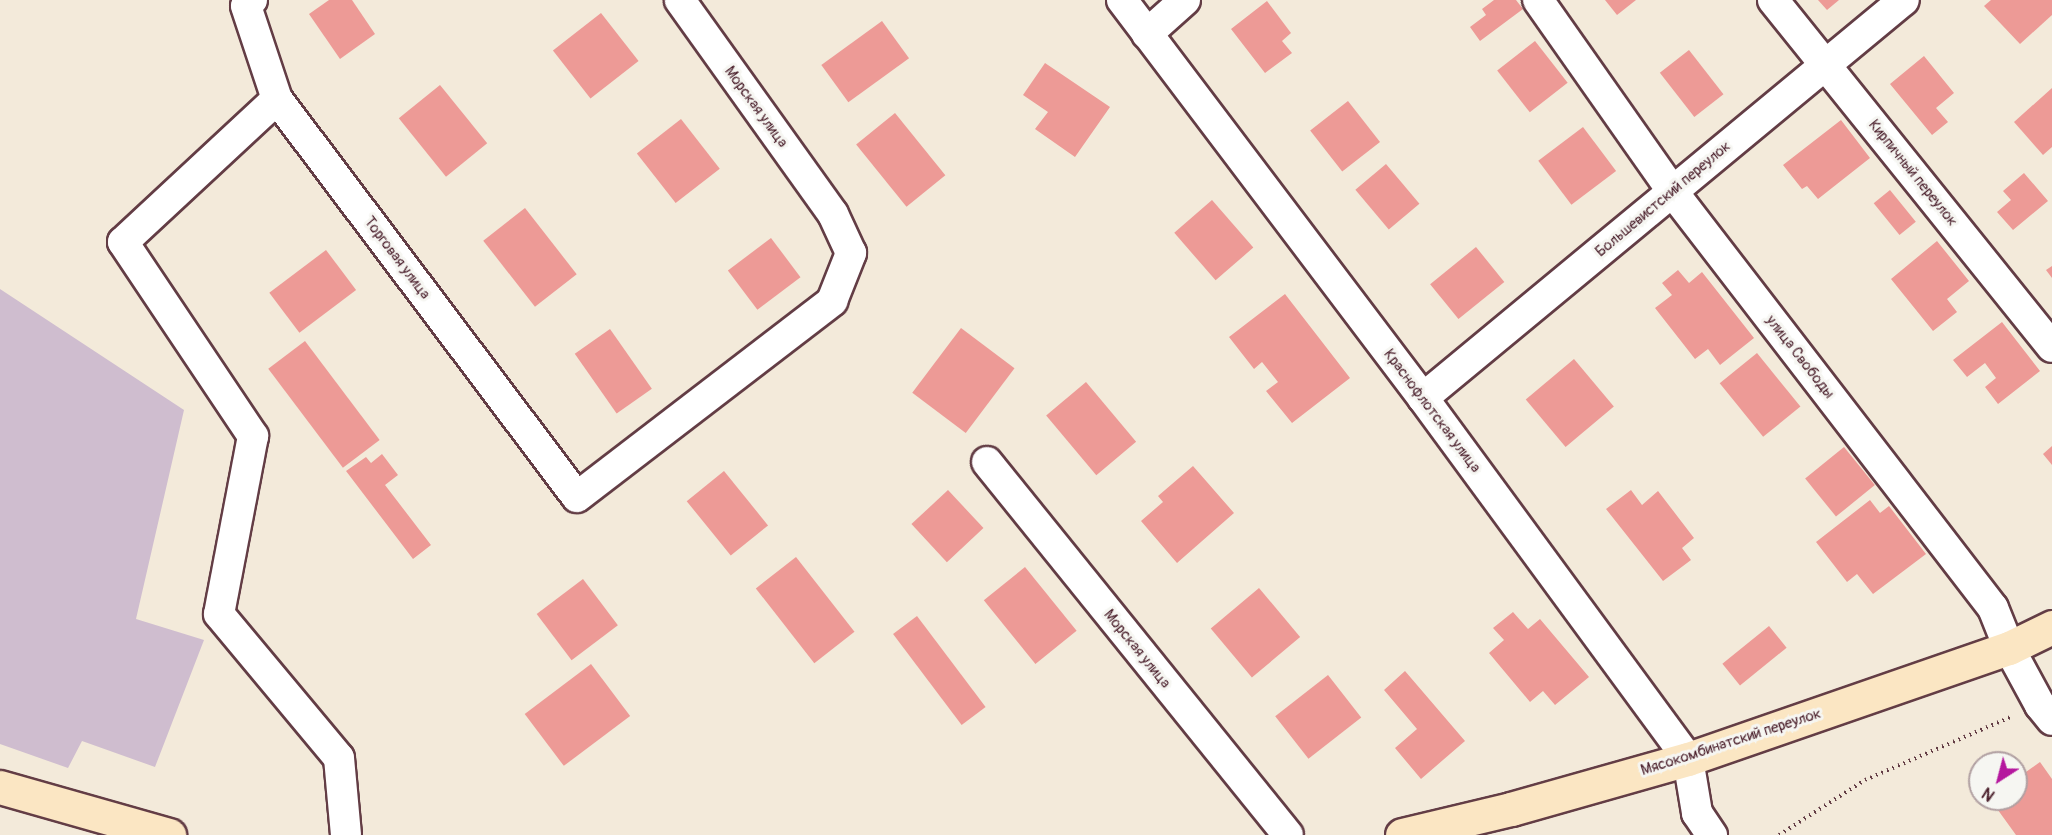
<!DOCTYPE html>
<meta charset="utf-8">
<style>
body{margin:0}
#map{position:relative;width:2052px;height:835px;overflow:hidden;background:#f3eada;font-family:Pangolin,sans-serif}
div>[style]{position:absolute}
.industrial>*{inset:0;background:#cfbdcf}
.building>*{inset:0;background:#ed9a96;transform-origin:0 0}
.path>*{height:4px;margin-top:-2px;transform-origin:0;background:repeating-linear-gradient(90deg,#633d45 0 1.5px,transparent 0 6px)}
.roads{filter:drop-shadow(2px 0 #633d45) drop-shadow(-2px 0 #633d45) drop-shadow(0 2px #633d45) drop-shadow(0 -2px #633d45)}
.street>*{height:30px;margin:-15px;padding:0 15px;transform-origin:15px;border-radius:15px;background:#fff}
.secondary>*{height:33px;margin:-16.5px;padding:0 16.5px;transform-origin:16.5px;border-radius:16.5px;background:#fbe6c3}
span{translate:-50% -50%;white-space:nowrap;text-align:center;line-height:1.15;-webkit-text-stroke:6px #f6f6f2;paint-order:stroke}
.street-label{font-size:15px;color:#4a1f2b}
.north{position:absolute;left:1968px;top:751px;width:60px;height:60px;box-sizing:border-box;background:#f6f6f2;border:2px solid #b1a0a2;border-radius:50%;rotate:216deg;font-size:16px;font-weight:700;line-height:24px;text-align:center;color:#4a1f2b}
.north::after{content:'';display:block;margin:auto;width:21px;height:27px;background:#b5179e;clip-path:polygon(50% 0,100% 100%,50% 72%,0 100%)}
</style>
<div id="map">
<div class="industrial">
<div style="clip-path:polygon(0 289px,184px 410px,136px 619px,204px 640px,155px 767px,82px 741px,68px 768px,0 744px)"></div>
</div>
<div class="building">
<div style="clip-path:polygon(329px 0,352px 0,375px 34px,340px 59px,309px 14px)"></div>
<div style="clip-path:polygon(1494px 0,1516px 0,1523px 9px,1480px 41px,1470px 27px,1486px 15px,1482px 9px)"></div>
<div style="clip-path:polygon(1605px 0,1636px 0,1617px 15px)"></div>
<div style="clip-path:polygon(1818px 0,1839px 0,1827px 10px)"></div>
<div style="clip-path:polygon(1991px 0,2052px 0,2052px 15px,2020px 44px,1984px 6px)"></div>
<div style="clip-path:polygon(1267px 1px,1291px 33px,1282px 41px,1292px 53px,1265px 73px,1231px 29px)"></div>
<div style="left:601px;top:13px;width:61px;height:61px;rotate:52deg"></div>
<div style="left:882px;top:21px;width:46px;height:75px;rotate:54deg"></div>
<div style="left:1535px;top:41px;width:53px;height:48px;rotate:52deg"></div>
<div style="left:1689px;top:50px;width:56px;height:37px;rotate:52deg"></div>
<div style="clip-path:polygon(1924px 56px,1954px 93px,1936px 108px,1948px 122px,1932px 135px,1890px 84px)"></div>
<div style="clip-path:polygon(1045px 63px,1110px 107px,1075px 157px,1035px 129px,1048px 112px,1023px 95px)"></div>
<div style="left:440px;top:85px;width:75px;height:53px;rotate:51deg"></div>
<div style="clip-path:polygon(2052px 88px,2052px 147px,2043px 155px,2014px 122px)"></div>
<div style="left:1348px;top:101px;width:52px;height:48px;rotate:52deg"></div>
<div style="left:895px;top:113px;width:80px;height:50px;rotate:51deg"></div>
<div style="left:681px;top:119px;width:63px;height:56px;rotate:52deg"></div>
<div style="clip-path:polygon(1841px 120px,1870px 158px,1818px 199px,1807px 186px,1802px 189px,1783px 165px)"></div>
<div style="left:1583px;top:127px;width:55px;height:56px;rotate:53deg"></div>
<div style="left:1386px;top:164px;width:52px;height:40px;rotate:50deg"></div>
<div style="clip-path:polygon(2024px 173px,2048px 201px,2013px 230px,1997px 212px,2011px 200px,2003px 191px)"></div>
<div style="left:1890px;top:190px;width:41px;height:21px;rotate:51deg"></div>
<div style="left:1212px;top:200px;width:63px;height:50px;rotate:49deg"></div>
<div style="left:525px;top:208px;width:84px;height:53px;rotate:52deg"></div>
<div style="left:771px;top:238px;width:49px;height:54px;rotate:53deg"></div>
<div style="clip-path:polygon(1937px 241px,1969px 281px,1947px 299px,1957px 312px,1933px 331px,1891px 279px)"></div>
<div style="left:1476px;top:247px;width:45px;height:59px;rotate:51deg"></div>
<div style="left:326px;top:250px;width:50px;height:71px;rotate:53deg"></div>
<div style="clip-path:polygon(2052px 266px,2052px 278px,2046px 270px)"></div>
<div style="clip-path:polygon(1678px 270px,1689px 283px,1702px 272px,1754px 338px,1720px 365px,1708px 349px,1695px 359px,1655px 308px,1672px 295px,1662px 283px)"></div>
<div style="clip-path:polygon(1285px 294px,1350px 378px,1292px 423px,1266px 391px,1278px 382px,1262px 362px,1254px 369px,1229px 337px)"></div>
<div style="clip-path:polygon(2002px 322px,2040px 371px,1998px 404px,1985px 387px,1996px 378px,1985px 363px,1967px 377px,1953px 360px)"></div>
<div style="left:961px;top:328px;width:67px;height:81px;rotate:37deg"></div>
<div style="left:610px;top:329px;width:73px;height:43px;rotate:55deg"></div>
<div style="left:305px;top:341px;width:124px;height:46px;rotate:53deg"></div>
<div style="left:1757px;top:353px;width:69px;height:48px;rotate:51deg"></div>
<div style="left:1574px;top:359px;width:62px;height:63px;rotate:50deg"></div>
<div style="left:1086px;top:382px;width:78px;height:52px;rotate:50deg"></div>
<div style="clip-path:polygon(2052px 446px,2052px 465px,2043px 454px)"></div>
<div style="left:1844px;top:447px;width:49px;height:50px;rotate:51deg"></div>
<div style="clip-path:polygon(382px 454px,398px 475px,385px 485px,431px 545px,413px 559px,346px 471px,366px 457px,371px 463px)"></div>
<div style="clip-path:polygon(1193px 466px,1234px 513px,1177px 563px,1141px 521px,1163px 502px,1158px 496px)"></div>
<div style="left:724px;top:471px;width:70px;height:48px;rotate:51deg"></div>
<div style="left:948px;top:490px;width:52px;height:50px;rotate:47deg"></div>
<div style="clip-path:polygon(1631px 490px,1642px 505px,1658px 491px,1694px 538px,1682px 548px,1691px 560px,1663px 581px,1606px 509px)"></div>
<div style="clip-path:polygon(1870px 500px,1880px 513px,1889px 506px,1926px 554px,1873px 594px,1857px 574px,1847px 582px,1816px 542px)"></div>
<div style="left:796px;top:557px;width:95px;height:51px;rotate:52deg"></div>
<div style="left:1025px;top:567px;width:82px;height:53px;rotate:51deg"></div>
<div style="left:583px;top:579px;width:58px;height:58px;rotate:53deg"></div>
<div style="left:1259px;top:588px;width:64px;height:63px;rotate:50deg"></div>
<div style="clip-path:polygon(1513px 612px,1528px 629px,1540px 619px,1589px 677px,1555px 705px,1543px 691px,1530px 702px,1489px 653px,1504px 640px,1493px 628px)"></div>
<div style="left:917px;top:616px;width:114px;height:30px;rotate:53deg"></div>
<div style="left:1769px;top:626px;width:28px;height:60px;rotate:51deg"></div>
<div style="left:591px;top:664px;width:65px;height:83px;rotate:53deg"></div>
<div style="clip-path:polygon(1405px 671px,1465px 741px,1421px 779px,1395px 748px,1417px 729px,1384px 690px)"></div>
<div style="left:1328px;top:675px;width:54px;height:67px;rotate:52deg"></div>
<div style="clip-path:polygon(2040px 762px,2052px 779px,2052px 835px,2016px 835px,1990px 799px,2016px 799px,2016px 779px)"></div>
</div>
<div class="path">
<div style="left:1779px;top:835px;width:102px;rotate:-32.6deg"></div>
<div style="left:1865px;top:780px;width:161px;rotate:-23.4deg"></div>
</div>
<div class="roads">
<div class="street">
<div style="left:252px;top:0;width:8px;rotate:135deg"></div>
<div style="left:246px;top:6px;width:98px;rotate:71.6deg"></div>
<div style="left:277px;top:99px;width:498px;rotate:53deg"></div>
<div style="left:577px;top:497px;width:322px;rotate:-37.5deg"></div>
<div style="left:832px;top:301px;width:52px;rotate:-68.4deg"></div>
<div style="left:851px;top:253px;width:43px;rotate:-114.8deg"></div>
<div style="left:833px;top:214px;width:263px;rotate:-125.6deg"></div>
<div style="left:1122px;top:0;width:499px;rotate:52.9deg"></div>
<div style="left:1423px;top:398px;width:448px;rotate:53.7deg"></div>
<div style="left:1688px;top:759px;width:55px;rotate:80.5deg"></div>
<div style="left:1697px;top:813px;width:27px;rotate:56deg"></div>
<div style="left:1538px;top:0;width:233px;rotate:54.9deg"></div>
<div style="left:1672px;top:191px;width:526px;rotate:52.41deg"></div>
<div style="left:1993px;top:608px;width:43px;rotate:68.2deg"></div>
<div style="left:2009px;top:648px;width:65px;rotate:61.5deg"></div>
<div style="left:2040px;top:705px;width:19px;rotate:51deg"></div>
<div style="left:1773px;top:0;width:445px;rotate:51.2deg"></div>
<div style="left:1147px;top:34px;width:51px;rotate:-41.8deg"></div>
<div style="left:277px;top:99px;width:210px;rotate:137.1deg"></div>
<div style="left:123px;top:242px;width:234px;rotate:56.2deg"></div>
<div style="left:253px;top:436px;width:181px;rotate:100.8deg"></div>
<div style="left:219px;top:614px;width:187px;rotate:50.2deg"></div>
<div style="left:339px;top:758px;width:77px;rotate:84.8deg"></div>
<div style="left:1423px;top:398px;width:624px;rotate:-39.61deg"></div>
<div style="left:987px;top:462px;width:479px;rotate:51.1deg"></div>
</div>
<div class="secondary">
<div style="left:0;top:787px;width:176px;rotate:15.9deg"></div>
<div style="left:1402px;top:835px;width:112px;rotate:-13.4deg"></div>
<div style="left:1511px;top:809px;width:184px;rotate:-15.8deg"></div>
<div style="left:1688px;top:759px;width:340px;rotate:-19.1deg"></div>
<div style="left:2009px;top:648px;width:48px;rotate:-26deg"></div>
</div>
</div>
<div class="street-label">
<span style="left:756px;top:107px;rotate:54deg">Морская улица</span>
<span style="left:1913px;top:173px;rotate:51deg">Кирпичный переулок</span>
<span style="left:1663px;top:199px;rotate:-40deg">Большевистский переулок</span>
<span style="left:397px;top:258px;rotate:53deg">Торговая улица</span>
<span style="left:1800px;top:357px;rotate:52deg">улица Свободы</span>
<span style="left:1432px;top:411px;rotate:53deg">Краснофлотская улица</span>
<span style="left:1137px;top:649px;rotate:51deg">Морская улица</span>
<span style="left:1731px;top:742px;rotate:-18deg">Мясокомбинатский переулок</span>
</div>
<div class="north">N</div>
</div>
